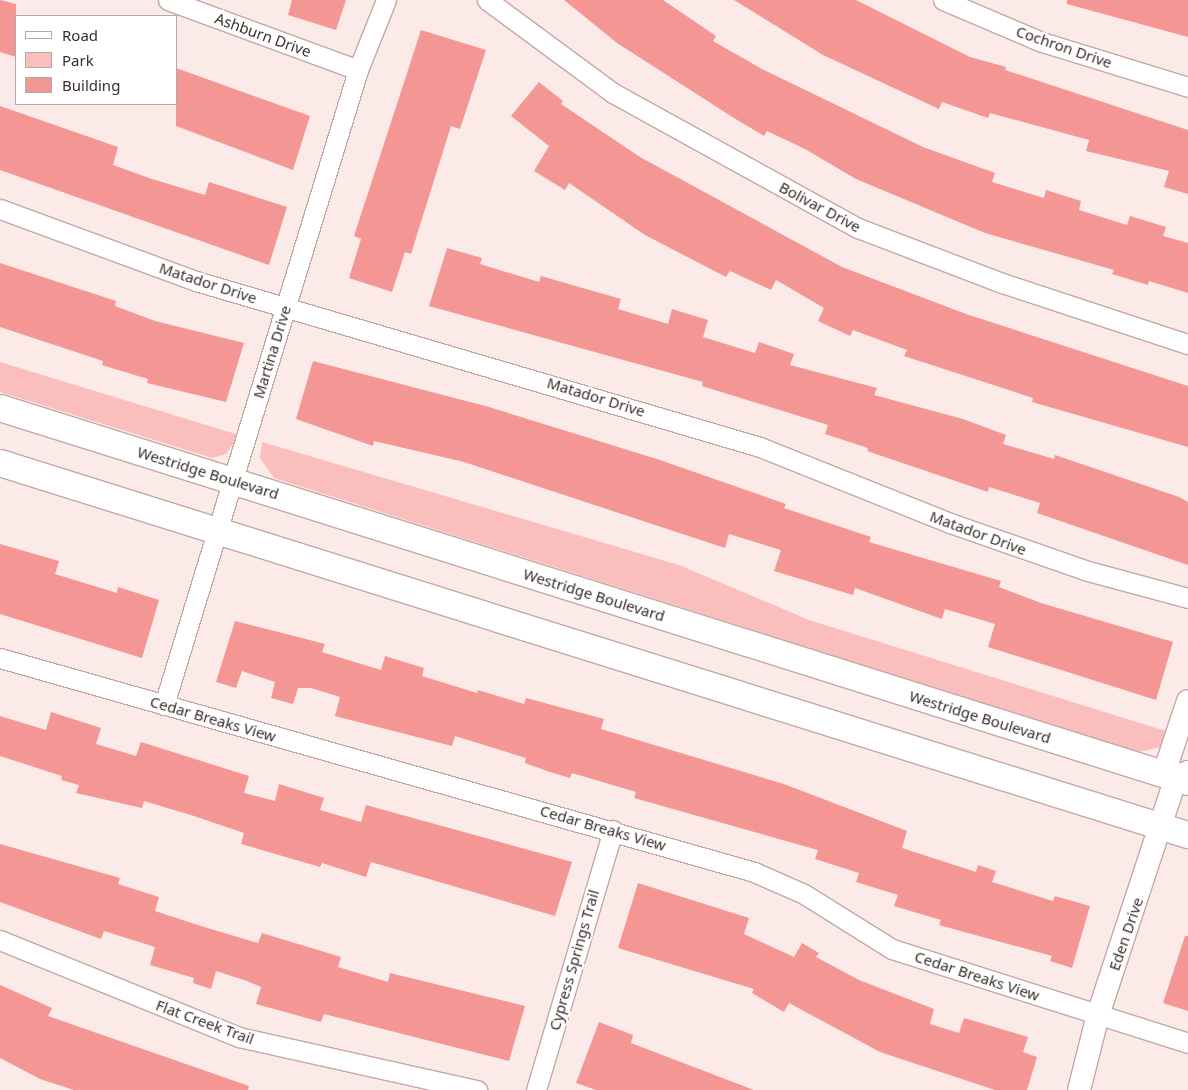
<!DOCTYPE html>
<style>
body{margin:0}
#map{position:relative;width:1188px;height:1090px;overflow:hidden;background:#fceae9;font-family:"Noto Sans",sans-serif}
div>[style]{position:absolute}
.green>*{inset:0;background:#fabfbc}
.building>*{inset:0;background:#f49693}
.roads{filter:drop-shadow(1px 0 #c4a7a5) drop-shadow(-1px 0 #c4a7a5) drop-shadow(0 1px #c4a7a5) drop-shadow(0 -1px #c4a7a5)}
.minor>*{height:19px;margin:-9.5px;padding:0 9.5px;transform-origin:9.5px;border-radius:9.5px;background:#fff}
.tertiary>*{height:22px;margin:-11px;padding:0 11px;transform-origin:11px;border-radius:11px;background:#fff}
.secondary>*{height:26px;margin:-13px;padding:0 13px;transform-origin:13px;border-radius:13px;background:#fff}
span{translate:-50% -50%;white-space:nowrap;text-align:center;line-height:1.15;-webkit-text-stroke:4.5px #fff;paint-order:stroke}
.street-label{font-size:15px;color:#392d2d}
.legend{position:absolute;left:15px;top:15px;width:162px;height:90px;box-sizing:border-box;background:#fff;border:1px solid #b0abab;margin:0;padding:6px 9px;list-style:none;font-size:15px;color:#392d2d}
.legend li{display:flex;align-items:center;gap:10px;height:25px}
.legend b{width:25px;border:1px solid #b0abab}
</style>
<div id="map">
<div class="green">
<div style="clip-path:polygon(0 362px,239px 435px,226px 454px,212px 458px,0 392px)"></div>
<div style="clip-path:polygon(262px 442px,679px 565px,809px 620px,1169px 732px,1162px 747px,1137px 752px,274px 478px,260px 458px)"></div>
</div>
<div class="building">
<div style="clip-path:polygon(0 0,16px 4px,16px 57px,0 52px)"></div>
<div style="clip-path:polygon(292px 0,346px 0,336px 30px,288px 15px)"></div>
<div style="clip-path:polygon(564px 0,663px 0,716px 36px,713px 41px,762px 69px,923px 147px,995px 173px,992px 182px,1044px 198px,1046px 190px,1081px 201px,1079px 210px,1127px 225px,1130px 216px,1166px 227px,1163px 236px,1188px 243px,1188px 293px,1149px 281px,1148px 285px,1112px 274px,1114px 270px,985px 233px,856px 179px,805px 149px,767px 131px,764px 136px,734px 118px,617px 43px)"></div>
<div style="clip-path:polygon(734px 0,856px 0,970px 57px,1006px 67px,1005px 70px,1188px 130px,1188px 194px,1164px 187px,1169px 171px,1086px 151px,1089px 140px,990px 113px,988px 118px,942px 102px,939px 109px,823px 55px)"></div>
<div style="clip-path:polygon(1067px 0,1188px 0,1188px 37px,1067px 4px)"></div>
<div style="clip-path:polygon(421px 30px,486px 50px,460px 129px,451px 126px,411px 254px,405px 252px,392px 292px,349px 278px,361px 239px,354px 236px)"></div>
<div style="clip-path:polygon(176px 68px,310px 116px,293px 170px,176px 126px)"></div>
<div style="clip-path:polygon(539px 82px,563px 101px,561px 104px,640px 157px,842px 267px,966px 314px,1188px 386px,1188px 447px,1032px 402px,1033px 398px,904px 356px,907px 350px,853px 330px,850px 336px,818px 321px,824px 308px,776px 280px,771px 290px,730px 271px,726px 277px,645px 235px,569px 183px,565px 190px,534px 171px,549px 146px,511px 116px)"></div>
<div style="clip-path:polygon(0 106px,118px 147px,113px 165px,152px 179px,205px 195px,209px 182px,287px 207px,269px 265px,0 170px)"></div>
<div style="clip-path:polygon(447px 248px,482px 258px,480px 264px,539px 282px,541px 276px,621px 299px,618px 309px,668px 324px,672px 309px,708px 320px,703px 337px,755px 353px,759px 342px,794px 354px,790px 365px,877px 388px,874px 395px,963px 419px,1006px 435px,1003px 444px,1054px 459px,1055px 455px,1179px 497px,1188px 502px,1188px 565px,1037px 513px,1040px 503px,989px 487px,988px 492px,867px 451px,868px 448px,825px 434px,828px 425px,702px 386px,703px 382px,429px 306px)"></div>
<div style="clip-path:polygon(0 263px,116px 301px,115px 306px,155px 321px,244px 343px,226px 402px,147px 383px,148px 379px,102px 365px,103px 361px,0 327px)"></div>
<div style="clip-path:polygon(313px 361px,489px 407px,657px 459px,786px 504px,784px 508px,871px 537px,869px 542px,1001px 581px,999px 587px,1041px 603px,1173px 642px,1156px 700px,988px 647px,995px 624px,945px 609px,942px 619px,855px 588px,853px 595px,774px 571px,781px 550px,729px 534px,725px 548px,464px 462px,374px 441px,373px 446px,296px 419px)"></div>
<div style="clip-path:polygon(0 544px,59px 561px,55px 574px,117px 593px,118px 587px,159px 600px,142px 658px,0 614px)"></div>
<div style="clip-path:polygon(235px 621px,325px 644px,322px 652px,381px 670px,385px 656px,424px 668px,422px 676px,477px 693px,478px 690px,524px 704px,526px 698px,604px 719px,601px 729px,784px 784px,907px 831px,902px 848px,976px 872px,978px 865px,996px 871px,992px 882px,1053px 901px,1055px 896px,1090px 906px,1072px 968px,1050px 961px,1052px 956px,939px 925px,941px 920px,894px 906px,898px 895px,856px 882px,859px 873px,815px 859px,818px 850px,634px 798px,636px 792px,572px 773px,570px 778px,550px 772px,525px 763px,526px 758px,455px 736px,452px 746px,335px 716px,340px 697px,311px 688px,298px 688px,293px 704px,271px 698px,275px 682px,242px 671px,236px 688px,216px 682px)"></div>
<div style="clip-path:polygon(51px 712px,101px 728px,96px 744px,136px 756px,141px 742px,249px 776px,244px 793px,275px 801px,279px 784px,324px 798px,320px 810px,361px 822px,366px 805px,572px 862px,555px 916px,371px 862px,366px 877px,322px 863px,320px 867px,241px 844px,244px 833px,194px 816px,144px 801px,142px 808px,76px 793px,79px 785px,61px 780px,62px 776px,0 756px,0 716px,46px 730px)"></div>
<div style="clip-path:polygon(0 844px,120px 878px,118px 884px,159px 897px,155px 911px,201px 926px,258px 943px,262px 933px,341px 957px,338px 967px,388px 982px,390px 973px,525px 1006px,509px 1061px,324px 1014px,321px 1022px,256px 1004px,261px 987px,247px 981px,216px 971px,211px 989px,193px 983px,194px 978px,150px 965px,155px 947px,104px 931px,101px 939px,0 902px)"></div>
<div style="clip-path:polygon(638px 883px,749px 918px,744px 934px,794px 957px,802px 943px,819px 953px,816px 957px,859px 980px,934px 1009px,930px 1024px,959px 1033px,964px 1018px,1028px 1037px,1023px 1052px,1037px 1057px,1027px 1090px,995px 1090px,880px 1052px,789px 1003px,784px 1012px,752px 993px,754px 989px,618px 948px)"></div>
<div style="clip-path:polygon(1185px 936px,1188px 936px,1188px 1011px,1163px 1003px)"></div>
<div style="clip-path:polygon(0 985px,52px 1008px,48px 1016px,249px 1086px,248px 1090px,74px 1090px,40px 1079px,0 1058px)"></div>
<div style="clip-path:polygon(599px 1022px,633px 1035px,631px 1043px,754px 1090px,596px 1090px,576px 1083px)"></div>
</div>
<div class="roads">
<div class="minor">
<div style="left:168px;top:0;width:202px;rotate:20.2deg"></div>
<div style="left:487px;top:0;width:157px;rotate:36.4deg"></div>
<div style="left:613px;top:93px;width:280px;rotate:28.9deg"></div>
<div style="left:858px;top:228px;width:154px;rotate:20.9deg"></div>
<div style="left:1002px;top:283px;width:196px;rotate:18.2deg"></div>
<div style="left:943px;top:0;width:108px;rotate:23deg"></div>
<div style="left:1042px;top:42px;width:153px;rotate:17.1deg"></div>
<div style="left:0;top:209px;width:209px;rotate:20.2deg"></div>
<div style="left:196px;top:281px;width:588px;rotate:16.4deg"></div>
<div style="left:760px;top:447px;width:205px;rotate:21.8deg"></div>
<div style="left:950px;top:523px;width:146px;rotate:19.2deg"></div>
<div style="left:1088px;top:571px;width:104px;rotate:15.1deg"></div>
<div style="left:0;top:658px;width:784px;rotate:15.84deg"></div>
<div style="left:754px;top:872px;width:55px;rotate:23.7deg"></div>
<div style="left:804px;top:894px;width:104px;rotate:32deg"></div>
<div style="left:892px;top:949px;width:311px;rotate:17.6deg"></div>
<div style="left:164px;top:705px;width:664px;rotate:-73.01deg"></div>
<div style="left:358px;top:70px;width:75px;rotate:-68.2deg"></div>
<div style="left:0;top:940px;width:258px;rotate:22.1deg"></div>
<div style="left:239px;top:1037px;width:244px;rotate:12.6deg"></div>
<div style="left:536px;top:1090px;width:271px;rotate:-73.5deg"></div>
</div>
<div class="tertiary">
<div style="left:1176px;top:778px;width:17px;rotate:-123deg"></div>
<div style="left:1167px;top:764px;width:66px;rotate:-71.6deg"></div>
<div style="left:1079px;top:1090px;width:77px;rotate:-75.8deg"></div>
<div style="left:1098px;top:1015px;width:250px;rotate:-71.8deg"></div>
<div style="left:1176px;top:778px;width:13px;rotate:-27deg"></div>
</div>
<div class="secondary">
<div style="left:0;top:408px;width:1245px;rotate:17.47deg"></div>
<div style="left:0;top:463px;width:1245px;rotate:17.39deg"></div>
</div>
</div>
<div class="street-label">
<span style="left:263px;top:35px;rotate:20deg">Ashburn Drive</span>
<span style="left:1064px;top:47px;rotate:19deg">Cochron Drive</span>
<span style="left:820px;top:207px;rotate:28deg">Bolivar Drive</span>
<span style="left:208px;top:283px;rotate:18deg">Matador Drive</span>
<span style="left:272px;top:352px;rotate:-73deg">Martina Drive</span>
<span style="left:596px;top:397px;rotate:17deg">Matador Drive</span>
<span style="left:208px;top:473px;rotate:17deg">Westridge Boulevard</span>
<span style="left:978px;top:533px;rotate:20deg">Matador Drive</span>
<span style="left:594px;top:595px;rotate:17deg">Westridge Boulevard</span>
<span style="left:980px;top:717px;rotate:17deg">Westridge Boulevard</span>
<span style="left:213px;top:719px;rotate:16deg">Cedar Breaks View</span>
<span style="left:603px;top:828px;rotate:16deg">Cedar Breaks View</span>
<span style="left:1126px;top:934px;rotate:-71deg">Eden Drive</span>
<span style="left:574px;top:960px;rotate:-74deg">Cypress Springs Trail</span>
<span style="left:977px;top:976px;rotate:18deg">Cedar Breaks View</span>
<span style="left:205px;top:1022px;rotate:20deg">Flat Creek Trail</span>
</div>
<ul class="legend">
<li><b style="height:6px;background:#fff"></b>Road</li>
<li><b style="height:14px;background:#fabfbc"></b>Park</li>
<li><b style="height:14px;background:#f49693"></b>Building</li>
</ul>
</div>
